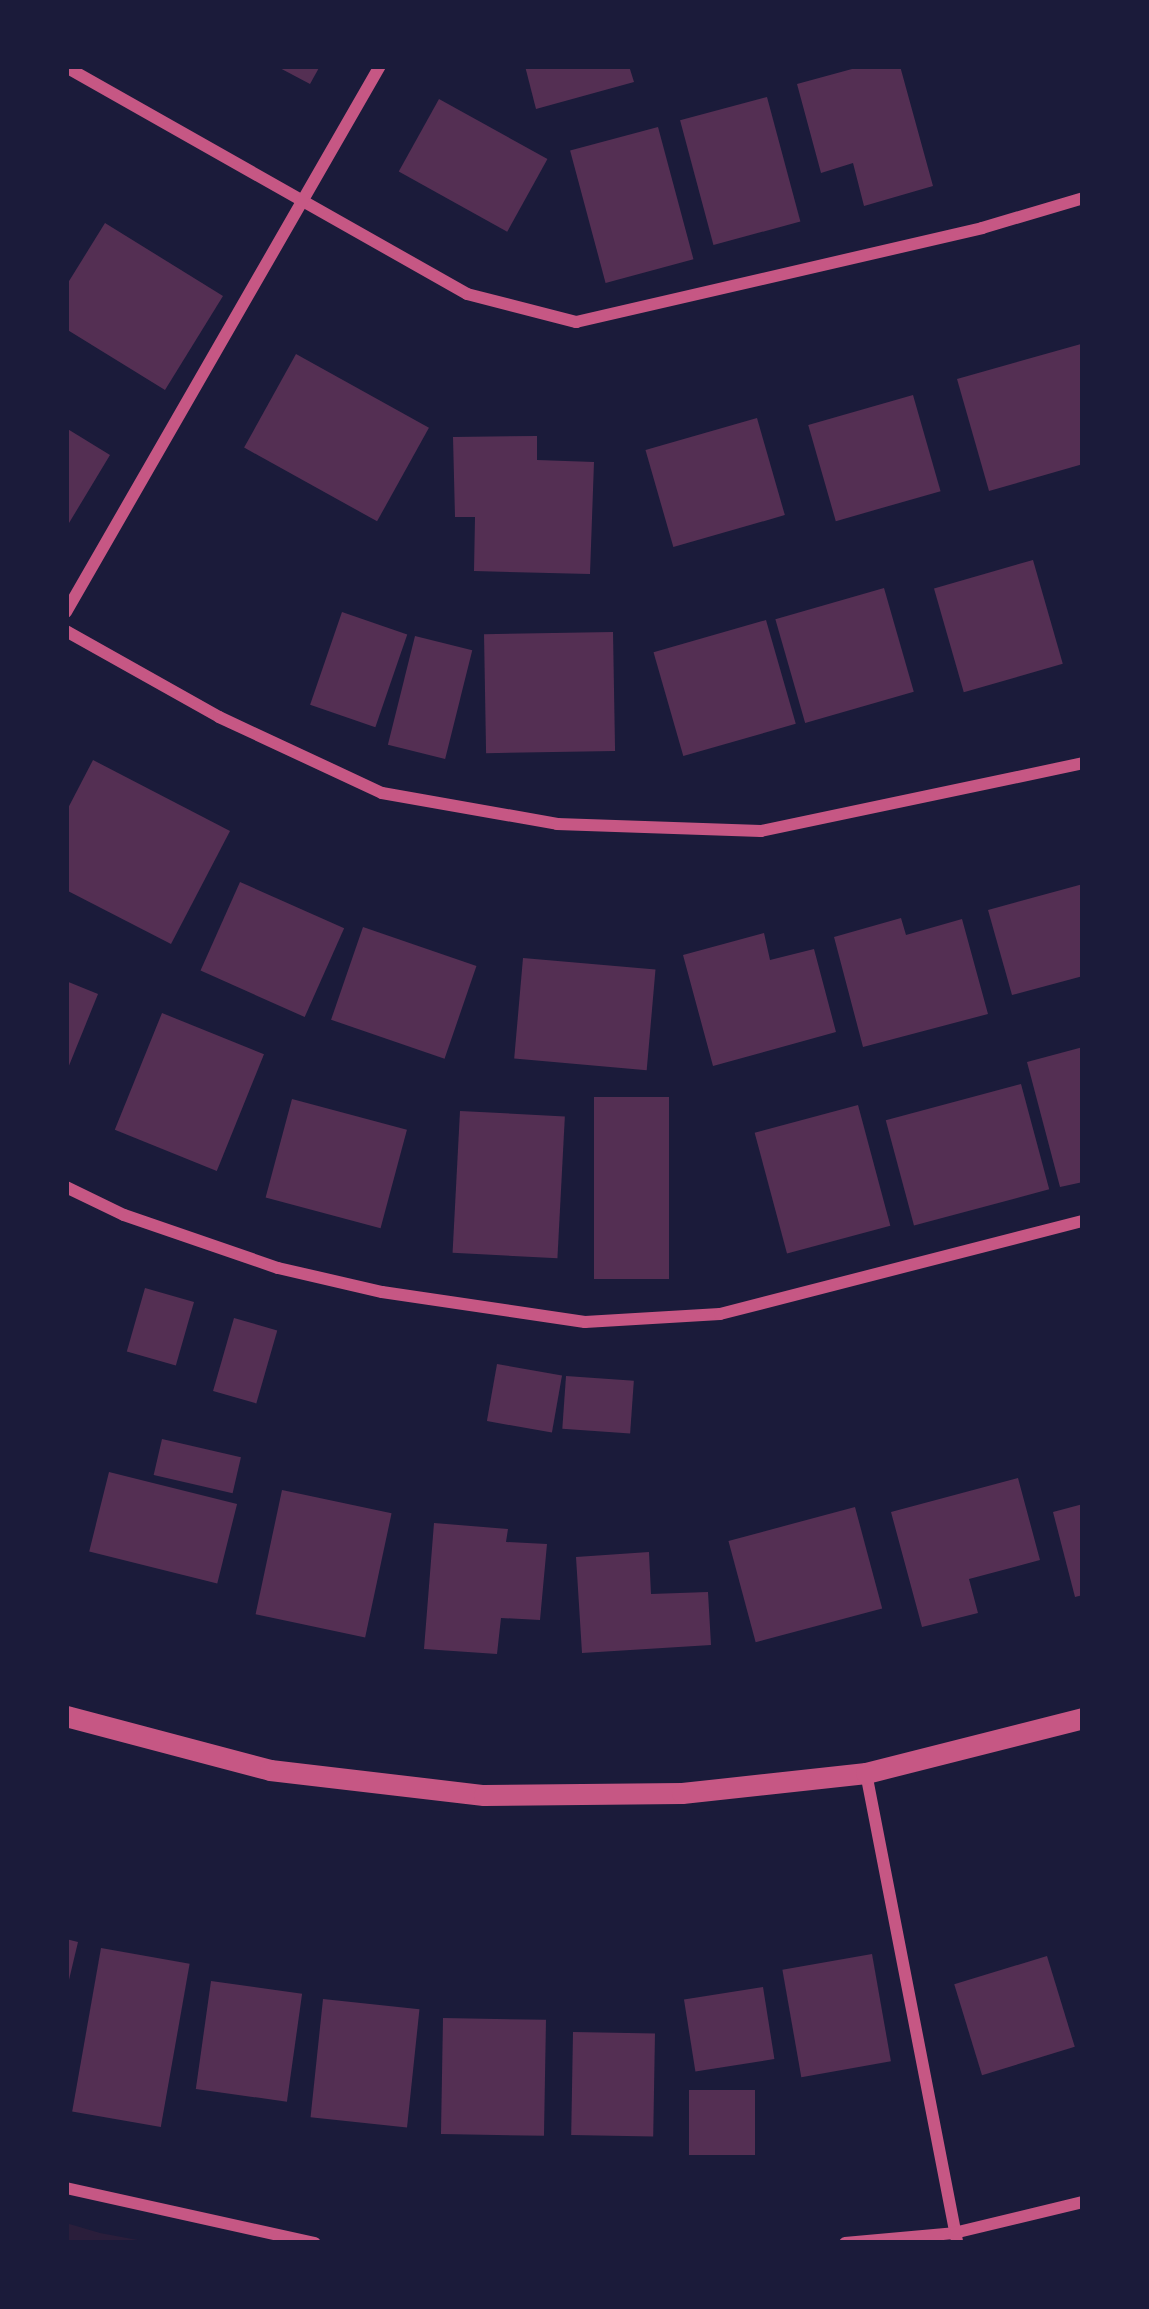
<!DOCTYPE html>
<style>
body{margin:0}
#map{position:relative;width:1149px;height:2309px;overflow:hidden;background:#1b1b3a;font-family:Figtree,sans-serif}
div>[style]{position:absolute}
.green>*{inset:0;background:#2a1e3b}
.building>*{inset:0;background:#542f53;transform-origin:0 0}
.minor>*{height:12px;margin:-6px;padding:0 6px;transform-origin:6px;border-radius:6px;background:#c65784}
.tertiary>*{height:21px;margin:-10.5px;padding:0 10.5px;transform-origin:10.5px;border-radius:10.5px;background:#c65784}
span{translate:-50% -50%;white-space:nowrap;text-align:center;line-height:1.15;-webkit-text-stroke:10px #1b1b3a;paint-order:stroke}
.frame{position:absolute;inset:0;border:69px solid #1b1b3a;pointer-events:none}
</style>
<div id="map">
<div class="green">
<div style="clip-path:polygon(66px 2223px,100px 2233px,154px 2243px,66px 2243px)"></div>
</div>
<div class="building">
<div style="clip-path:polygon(276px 66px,320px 66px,310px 84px)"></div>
<div style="clip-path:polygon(525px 66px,629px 66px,634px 82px,536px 109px)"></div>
<div style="clip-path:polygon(863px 66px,900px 66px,933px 186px,864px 206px,853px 163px,821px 173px,797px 84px)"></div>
<div style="left:767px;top:97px;width:129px;height:90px;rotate:75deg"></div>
<div style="left:439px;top:99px;width:124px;height:83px;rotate:29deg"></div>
<div style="left:658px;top:127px;width:137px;height:91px;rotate:75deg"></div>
<div style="clip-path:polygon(105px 223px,223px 296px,165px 390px,66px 329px,66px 286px)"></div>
<div style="clip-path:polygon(1081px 344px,1083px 464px,989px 491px,957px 379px)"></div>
<div style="left:296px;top:354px;width:152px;height:107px;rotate:29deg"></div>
<div style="left:913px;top:395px;width:100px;height:109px;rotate:74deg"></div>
<div style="left:757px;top:418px;width:101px;height:116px;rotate:74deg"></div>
<div style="clip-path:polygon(66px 428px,110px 455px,66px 528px)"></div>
<div style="clip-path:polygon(537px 436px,537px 460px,594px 462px,590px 574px,474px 571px,475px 517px,455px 517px,453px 437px)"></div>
<div style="left:1033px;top:560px;width:108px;height:103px;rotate:74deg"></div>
<div style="left:884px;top:588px;width:108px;height:113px;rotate:74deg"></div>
<div style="left:342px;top:612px;width:69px;height:98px;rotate:19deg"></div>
<div style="left:766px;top:620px;width:108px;height:117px;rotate:74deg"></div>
<div style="left:613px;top:632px;width:119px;height:129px;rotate:89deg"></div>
<div style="left:415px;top:636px;width:59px;height:112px;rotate:14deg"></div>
<div style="clip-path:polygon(93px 760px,230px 831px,171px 944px,66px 890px,66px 812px)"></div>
<div style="left:240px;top:882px;width:114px;height:97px;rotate:24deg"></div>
<div style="clip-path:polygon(1083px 884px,1083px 976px,1012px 995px,988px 910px)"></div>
<div style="clip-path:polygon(901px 918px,906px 935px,962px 919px,988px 1014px,863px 1047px,834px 937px)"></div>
<div style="left:363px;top:927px;width:120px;height:98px;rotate:19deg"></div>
<div style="clip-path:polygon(764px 933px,770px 960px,814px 949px,836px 1032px,713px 1066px,683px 955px)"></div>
<div style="left:523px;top:958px;width:133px;height:101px;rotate:5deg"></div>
<div style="clip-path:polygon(66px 981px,98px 994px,66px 1073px)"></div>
<div style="left:162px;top:1013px;width:110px;height:126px;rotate:22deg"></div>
<div style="clip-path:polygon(1083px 1047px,1083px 1182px,1060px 1187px,1027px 1062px)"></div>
<div style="left:1021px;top:1084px;width:109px;height:140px;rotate:75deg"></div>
<div style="left:594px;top:1097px;width:75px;height:182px"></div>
<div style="left:292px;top:1099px;width:119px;height:102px;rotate:15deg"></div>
<div style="left:858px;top:1105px;width:125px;height:107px;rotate:75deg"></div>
<div style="left:460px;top:1111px;width:105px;height:142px;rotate:3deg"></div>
<div style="left:145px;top:1288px;width:51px;height:66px;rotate:16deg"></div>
<div style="left:234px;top:1318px;width:45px;height:76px;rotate:16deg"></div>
<div style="left:497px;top:1364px;width:66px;height:58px;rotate:10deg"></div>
<div style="left:566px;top:1376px;width:68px;height:53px;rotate:4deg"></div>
<div style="left:162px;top:1439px;width:81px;height:37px;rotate:13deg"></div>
<div style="left:109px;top:1472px;width:132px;height:82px;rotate:14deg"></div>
<div style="clip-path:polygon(1018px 1478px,1040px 1560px,969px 1579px,978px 1613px,922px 1627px,891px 1512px)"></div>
<div style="left:282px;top:1490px;width:112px;height:127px;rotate:12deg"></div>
<div style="clip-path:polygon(1083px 1504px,1083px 1595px,1075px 1597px,1053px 1512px)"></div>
<div style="left:855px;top:1507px;width:105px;height:131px;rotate:75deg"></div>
<div style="clip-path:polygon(434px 1523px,508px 1529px,506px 1542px,547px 1544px,540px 1620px,501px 1618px,497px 1654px,424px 1649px)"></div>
<div style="clip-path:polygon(649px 1552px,651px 1594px,708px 1592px,711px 1645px,582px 1653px,576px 1557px)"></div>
<div style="clip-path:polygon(66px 1939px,78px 1942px,68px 1984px,66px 1984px)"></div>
<div style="left:101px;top:1948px;width:90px;height:166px;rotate:10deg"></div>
<div style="left:872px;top:1954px;width:109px;height:91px;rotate:80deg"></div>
<div style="left:1047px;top:1956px;width:95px;height:97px;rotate:73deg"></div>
<div style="left:211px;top:1981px;width:92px;height:109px;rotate:8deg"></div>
<div style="left:763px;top:1987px;width:73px;height:80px;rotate:81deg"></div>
<div style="left:323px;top:1999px;width:97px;height:119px;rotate:6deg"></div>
<div style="left:443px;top:2018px;width:103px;height:116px;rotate:1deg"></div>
<div style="left:573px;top:2032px;width:82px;height:103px;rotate:1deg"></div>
<div style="left:689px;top:2090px;width:66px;height:65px"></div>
</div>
<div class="minor">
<div style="left:66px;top:67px;width:461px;rotate:29.5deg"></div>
<div style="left:467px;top:294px;width:113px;rotate:14.4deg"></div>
<div style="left:576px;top:322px;width:417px;rotate:-13deg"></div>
<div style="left:982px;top:228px;width:105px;rotate:-16.5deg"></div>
<div style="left:66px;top:612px;width:630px;rotate:-60.1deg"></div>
<div style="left:66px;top:631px;width:176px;rotate:29.3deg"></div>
<div style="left:219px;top:717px;width:180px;rotate:25deg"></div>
<div style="left:382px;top:793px;width:178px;rotate:10deg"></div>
<div style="left:557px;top:824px;width:204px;rotate:2deg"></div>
<div style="left:761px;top:831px;width:329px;rotate:-11.9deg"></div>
<div style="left:66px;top:1187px;width:64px;rotate:25.8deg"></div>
<div style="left:124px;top:1215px;width:163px;rotate:19deg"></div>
<div style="left:278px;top:1268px;width:107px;rotate:13deg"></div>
<div style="left:382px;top:1292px;width:205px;rotate:8.4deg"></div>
<div style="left:585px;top:1322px;width:135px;rotate:-3.4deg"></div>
<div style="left:720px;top:1314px;width:375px;rotate:-14.4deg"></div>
<div style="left:866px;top:1773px;width:479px;rotate:79deg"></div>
<div style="left:66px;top:2188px;width:255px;rotate:12.5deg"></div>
<div style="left:845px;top:2243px;width:109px;rotate:-5.2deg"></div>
<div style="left:954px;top:2233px;width:133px;rotate:-13.5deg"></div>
</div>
<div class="tertiary">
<div style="left:66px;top:1716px;width:211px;rotate:14.8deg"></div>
<div style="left:270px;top:1770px;width:215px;rotate:6.7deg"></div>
<div style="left:484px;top:1795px;width:198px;rotate:-0.6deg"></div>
<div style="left:682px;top:1793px;width:185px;rotate:-6.2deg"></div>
<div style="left:866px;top:1773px;width:224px;rotate:-14.2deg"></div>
</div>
<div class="frame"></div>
</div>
